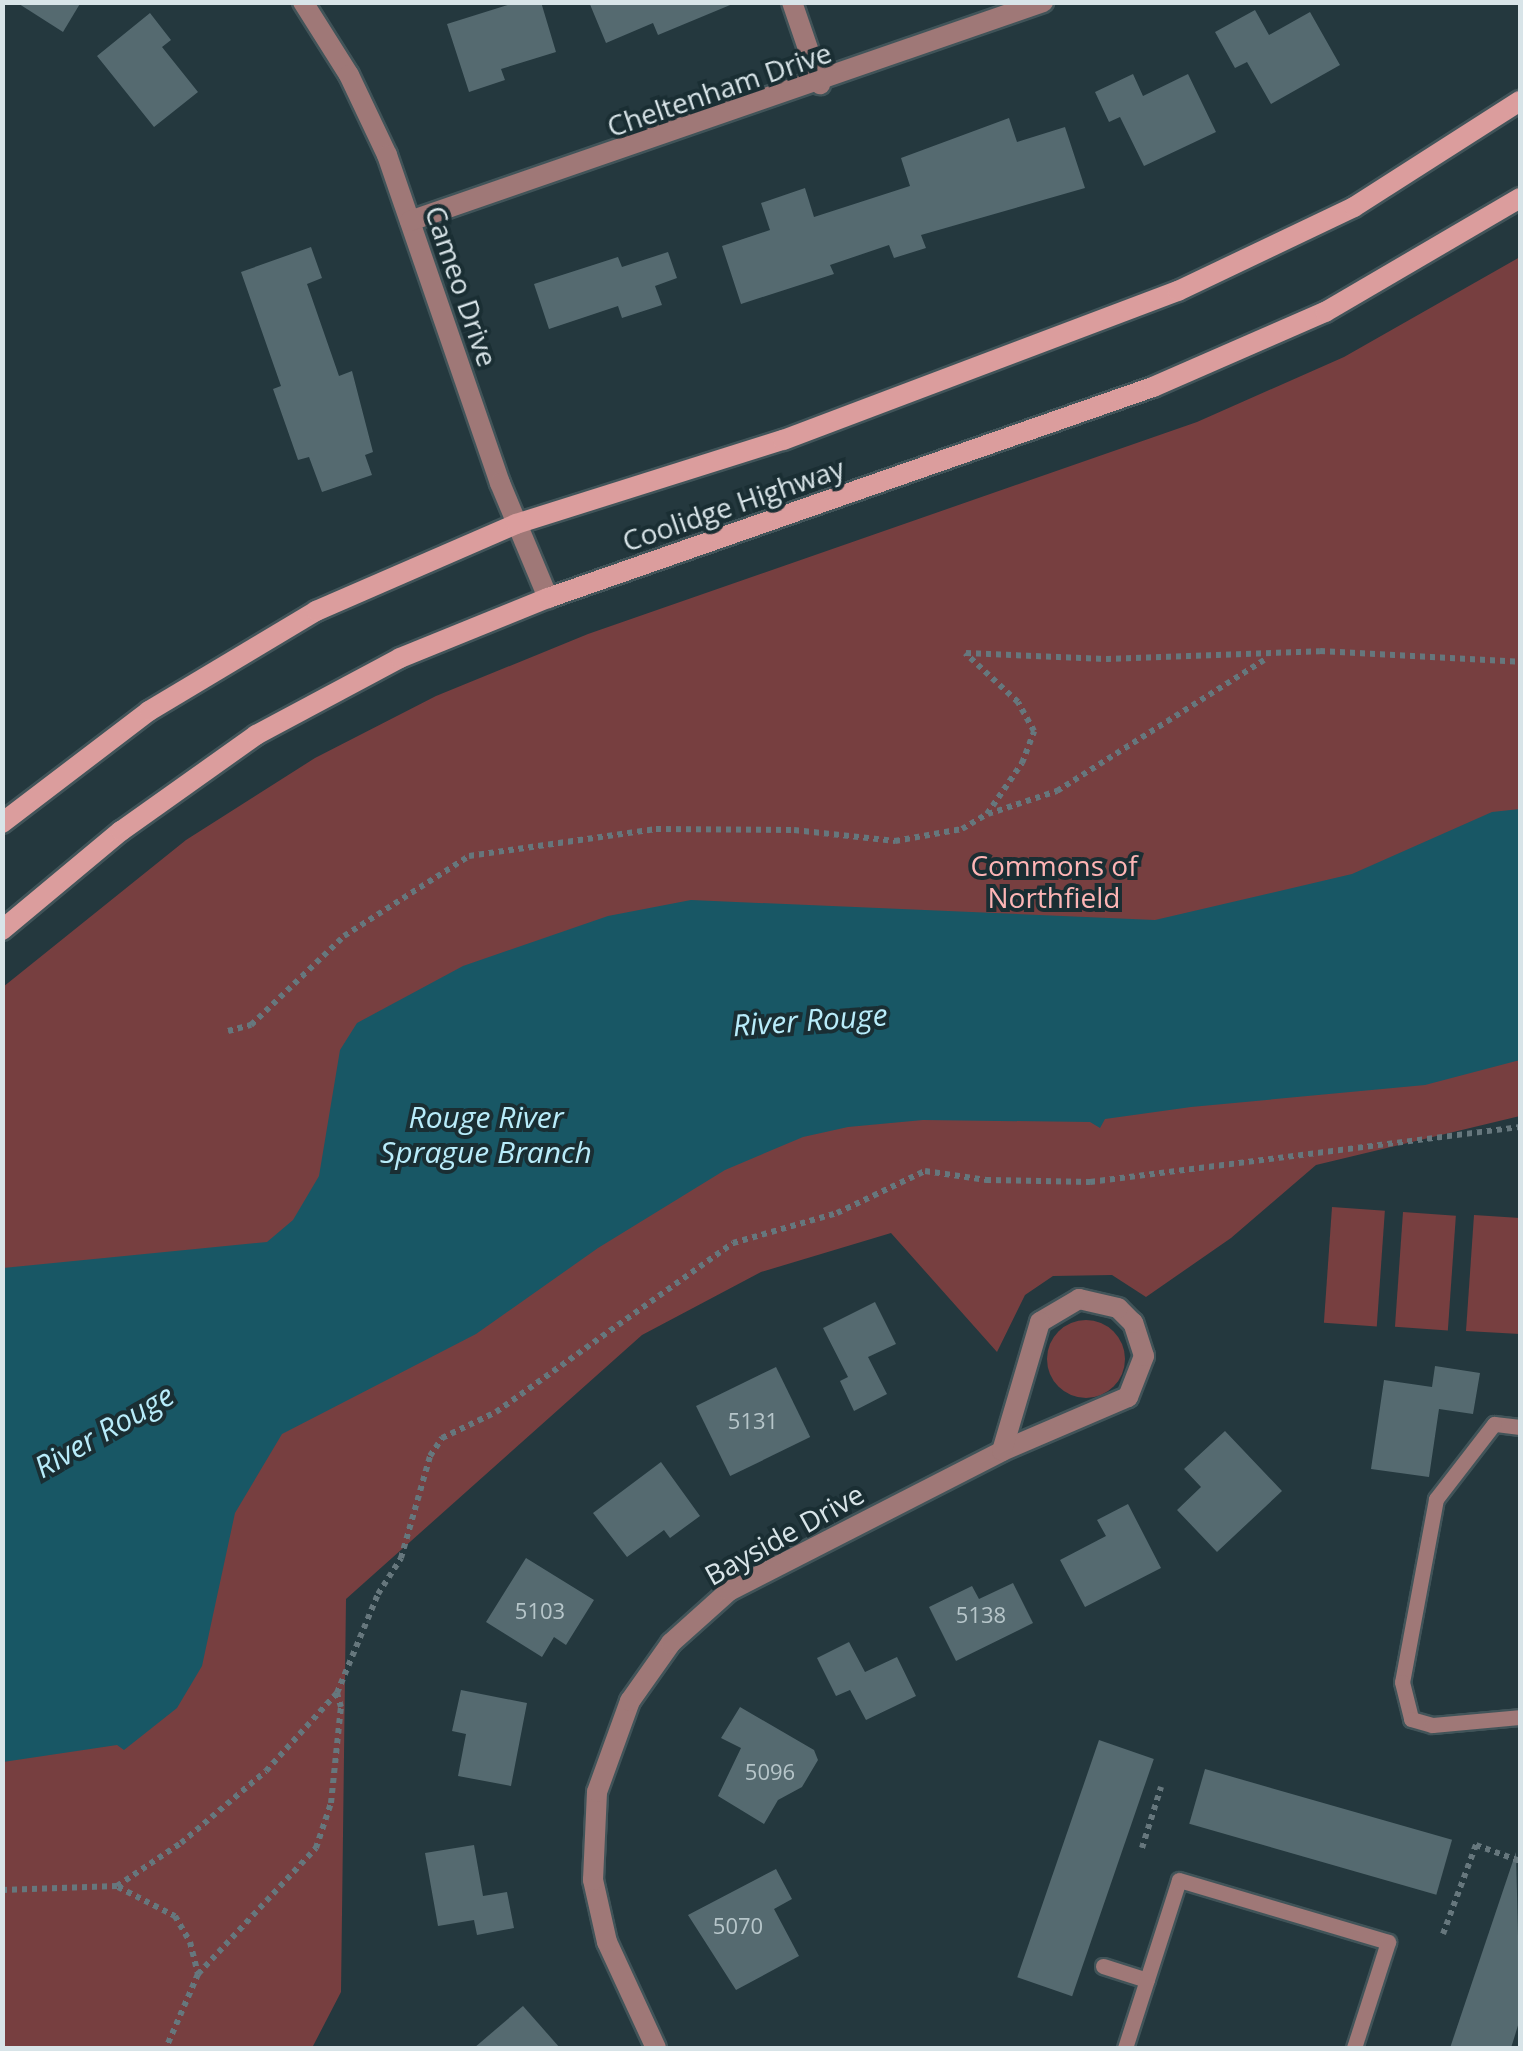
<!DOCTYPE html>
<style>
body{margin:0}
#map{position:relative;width:1523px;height:2051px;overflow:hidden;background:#24383e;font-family:"Open Sans",sans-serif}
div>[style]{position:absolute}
.green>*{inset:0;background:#773f40;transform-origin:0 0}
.round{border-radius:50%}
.water>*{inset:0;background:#185765}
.building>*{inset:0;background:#556a70;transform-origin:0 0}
.path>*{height:6px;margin-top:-3px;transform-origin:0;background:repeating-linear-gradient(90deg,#66777d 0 5px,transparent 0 10px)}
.roads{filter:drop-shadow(2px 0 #415459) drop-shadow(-2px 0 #415459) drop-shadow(0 2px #415459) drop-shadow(0 -2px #415459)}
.lane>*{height:15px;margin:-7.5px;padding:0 7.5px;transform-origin:7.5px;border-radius:7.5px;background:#9f7877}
.street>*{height:20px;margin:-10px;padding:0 10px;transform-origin:10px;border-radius:10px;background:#9f7877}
.secondary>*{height:20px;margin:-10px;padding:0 10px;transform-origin:10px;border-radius:10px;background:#db9d9d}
span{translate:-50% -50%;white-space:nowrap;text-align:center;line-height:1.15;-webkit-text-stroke:8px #1a2e33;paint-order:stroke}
.number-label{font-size:22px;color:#b7c6ca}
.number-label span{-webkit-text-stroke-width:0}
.street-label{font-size:28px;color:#d8e4e8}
.park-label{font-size:28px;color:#fdb5b5}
.water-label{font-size:30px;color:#b8ecfa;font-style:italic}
.frame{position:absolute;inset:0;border:5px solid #d8e4e8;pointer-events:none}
</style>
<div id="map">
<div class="green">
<div style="clip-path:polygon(1520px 257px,1520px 1116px,1316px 1165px,1231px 1238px,1146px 1297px,1112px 1275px,1053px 1276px,1025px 1295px,997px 1352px,891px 1233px,761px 1272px,642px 1335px,346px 1599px,341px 1992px,312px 2048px,3px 2048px,3px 987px,186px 840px,315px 758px,436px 696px,588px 634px,1197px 422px,1344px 357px)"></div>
<div style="left:1332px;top:1207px;width:53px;height:116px;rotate:4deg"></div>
<div style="left:1403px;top:1212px;width:53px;height:115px;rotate:4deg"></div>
<div style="clip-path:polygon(1474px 1215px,1520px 1218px,1520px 1334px,1466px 1331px)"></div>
<div class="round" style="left:1047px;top:1320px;width:78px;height:78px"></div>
</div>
<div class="water">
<div style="clip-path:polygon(1520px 809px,1520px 1060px,1425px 1085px,1191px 1107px,1105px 1119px,1100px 1128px,1090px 1122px,923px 1120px,848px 1127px,803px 1137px,725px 1170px,598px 1248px,476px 1334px,282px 1434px,235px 1513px,202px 1666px,177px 1708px,124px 1750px,117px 1745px,3px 1762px,3px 1268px,267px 1242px,293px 1220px,319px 1176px,340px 1050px,357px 1023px,463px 966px,608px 916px,691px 900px,1155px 920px,1352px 874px,1492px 812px)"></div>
</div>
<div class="building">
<div style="clip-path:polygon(16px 2px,81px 2px,63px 32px)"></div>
<div style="clip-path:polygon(517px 2px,541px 2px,556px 52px,501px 69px,505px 80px,469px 92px,447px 24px)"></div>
<div style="clip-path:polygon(589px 2px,735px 2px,735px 3px,658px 35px,653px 23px,606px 43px)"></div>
<div style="clip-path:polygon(1255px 10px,1269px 35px,1310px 12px,1340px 65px,1271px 104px,1247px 62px,1235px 68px,1215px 32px)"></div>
<div style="clip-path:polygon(150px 13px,171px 40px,162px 47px,198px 92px,154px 127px,97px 56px)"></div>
<div style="clip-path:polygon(1133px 74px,1143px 96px,1188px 74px,1216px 132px,1144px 166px,1120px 117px,1109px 122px,1095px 92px)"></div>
<div style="clip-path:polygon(1009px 118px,1017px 142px,1065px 127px,1085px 188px,921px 235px,926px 248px,894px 258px,889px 245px,830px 265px,834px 274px,741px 304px,722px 246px,770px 230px,761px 203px,805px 188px,814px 217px,910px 186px,901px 158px)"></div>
<div style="clip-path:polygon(311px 247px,322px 278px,307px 284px,339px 376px,352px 371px,373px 452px,365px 455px,372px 475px,322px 492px,309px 457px,298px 460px,273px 389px,281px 386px,241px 272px)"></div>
<div style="clip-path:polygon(668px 252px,677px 278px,655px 286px,662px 305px,622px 318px,618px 306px,549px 329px,534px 284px,618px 257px,622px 267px)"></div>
<div style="clip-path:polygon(875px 1302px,896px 1344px,868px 1357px,887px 1394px,854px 1411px,840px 1381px,848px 1377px,823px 1328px)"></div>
<div style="clip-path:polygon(1435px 1366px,1480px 1373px,1473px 1414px,1439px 1409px,1429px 1477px,1371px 1469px,1384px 1380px,1432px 1387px)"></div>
<div style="left:776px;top:1367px;width:78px;height:89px;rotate:64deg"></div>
<div style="clip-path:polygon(1225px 1431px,1282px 1491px,1217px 1552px,1177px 1510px,1201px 1487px,1184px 1469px)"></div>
<div style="clip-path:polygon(661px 1462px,700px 1516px,670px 1538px,664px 1530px,627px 1557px,593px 1513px)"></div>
<div style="clip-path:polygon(1128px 1504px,1161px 1568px,1085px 1607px,1060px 1560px,1106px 1536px,1097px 1520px)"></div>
<div style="clip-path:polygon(526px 1558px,594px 1600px,566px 1645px,554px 1637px,542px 1657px,486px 1622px)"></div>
<div style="clip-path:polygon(1013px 1583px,1033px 1623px,956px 1661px,929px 1607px,972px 1586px,979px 1599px)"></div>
<div style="clip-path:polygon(849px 1642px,865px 1672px,897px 1657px,916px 1696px,866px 1720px,850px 1690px,836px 1696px,817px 1658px)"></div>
<div style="clip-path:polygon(461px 1690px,527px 1703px,511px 1786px,458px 1776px,466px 1734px,452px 1731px)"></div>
<div style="clip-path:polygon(740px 1707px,814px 1750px,818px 1760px,802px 1787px,778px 1800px,764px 1824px,718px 1796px,741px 1748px,721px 1738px)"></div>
<div style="left:1099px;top:1740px;width:58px;height:251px;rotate:19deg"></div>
<div style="left:1205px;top:1769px;width:257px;height:57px;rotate:16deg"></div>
<div style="clip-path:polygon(474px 1845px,483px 1896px,507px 1892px,514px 1928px,477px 1935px,474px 1920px,438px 1926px,425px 1853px)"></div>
<div style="clip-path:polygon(1516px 1852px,1520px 2019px,1511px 2048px,1450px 2048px)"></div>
<div style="clip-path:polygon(776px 1869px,792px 1899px,774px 1909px,799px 1956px,736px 1990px,688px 1915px)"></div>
<div style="clip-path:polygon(523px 2006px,560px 2048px,474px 2048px)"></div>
</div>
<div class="path">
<div style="left:966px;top:653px;width:140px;rotate:2.5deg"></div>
<div style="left:1106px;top:659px;width:214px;rotate:-2.1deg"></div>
<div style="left:1320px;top:651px;width:200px;rotate:3.1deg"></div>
<div style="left:988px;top:814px;width:73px;rotate:-18.4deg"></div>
<div style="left:1057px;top:791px;width:245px;rotate:-32.3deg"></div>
<div style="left:228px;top:1031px;width:24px;rotate:-15deg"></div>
<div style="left:251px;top:1025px;width:129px;rotate:-43.7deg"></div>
<div style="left:344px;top:936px;width:148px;rotate:-32.6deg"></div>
<div style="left:469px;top:856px;width:189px;rotate:-8.2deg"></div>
<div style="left:656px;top:829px;width:138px;rotate:0.4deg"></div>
<div style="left:794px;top:830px;width:102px;rotate:6.2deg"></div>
<div style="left:895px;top:841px;width:68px;rotate:-10.2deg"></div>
<div style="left:962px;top:829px;width:29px;rotate:-31deg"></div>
<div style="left:987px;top:814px;width:62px;rotate:-55.5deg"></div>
<div style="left:1022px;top:763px;width:34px;rotate:-69deg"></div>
<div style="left:1034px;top:731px;width:33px;rotate:-119deg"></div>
<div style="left:1018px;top:702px;width:72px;rotate:-137.2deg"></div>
<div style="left:1142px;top:1848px;width:64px;rotate:-72.7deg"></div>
<div style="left:118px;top:1887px;width:64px;rotate:27deg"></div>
<div style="left:175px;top:1916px;width:30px;rotate:60deg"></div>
<div style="left:190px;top:1942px;width:33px;rotate:76deg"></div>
<div style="left:198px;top:1974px;width:81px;rotate:113.4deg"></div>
<div style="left:2px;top:1890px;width:115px;rotate:-2deg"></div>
<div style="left:117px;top:1886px;width:77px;rotate:-33.9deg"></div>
<div style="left:181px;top:1843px;width:111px;rotate:-40.3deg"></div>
<div style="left:266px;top:1771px;width:105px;rotate:-47.7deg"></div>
<div style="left:337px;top:1693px;width:107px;rotate:-67.5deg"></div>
<div style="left:378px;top:1594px;width:43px;rotate:-57.4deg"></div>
<div style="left:401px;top:1558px;width:106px;rotate:-74.1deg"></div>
<div style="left:430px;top:1456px;width:22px;rotate:-56deg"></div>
<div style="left:442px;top:1438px;width:60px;rotate:-25.7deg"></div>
<div style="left:496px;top:1412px;width:291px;rotate:-35.5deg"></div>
<div style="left:733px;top:1243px;width:108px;rotate:-16.1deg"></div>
<div style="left:837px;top:1213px;width:98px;rotate:-25.5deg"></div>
<div style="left:925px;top:1171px;width:62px;rotate:8.4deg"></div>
<div style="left:986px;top:1180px;width:104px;rotate:1.1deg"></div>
<div style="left:1090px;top:1182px;width:434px;rotate:-7.3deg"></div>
<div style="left:1443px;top:1934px;width:95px;rotate:-69.7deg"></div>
<div style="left:1476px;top:1845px;width:47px;rotate:20deg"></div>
<div style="left:198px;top:1974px;width:173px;rotate:-46.9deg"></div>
<div style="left:316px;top:1848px;width:47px;rotate:-71.6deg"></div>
<div style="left:331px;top:1803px;width:97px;rotate:-84.1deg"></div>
<div style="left:341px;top:1707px;width:15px;rotate:-106deg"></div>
</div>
<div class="roads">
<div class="lane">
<div style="left:1520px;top:1427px;width:26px;rotate:-173deg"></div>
<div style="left:1494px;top:1424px;width:95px;rotate:127.7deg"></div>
<div style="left:1436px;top:1499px;width:186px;rotate:100.5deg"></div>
<div style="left:1402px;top:1682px;width:38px;rotate:76deg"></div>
<div style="left:1411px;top:1719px;width:22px;rotate:16deg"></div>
<div style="left:1432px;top:1725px;width:88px;rotate:-5.2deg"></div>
<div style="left:1103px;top:1966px;width:46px;rotate:17.7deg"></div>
<div style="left:1125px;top:2048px;width:176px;rotate:-72.2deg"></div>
<div style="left:1179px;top:1880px;width:218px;rotate:16.5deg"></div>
<div style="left:1388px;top:1942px;width:111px;rotate:107.8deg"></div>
</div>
<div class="street">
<div style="left:303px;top:2px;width:86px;rotate:57.8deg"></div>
<div style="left:349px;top:75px;width:89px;rotate:64.6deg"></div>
<div style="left:387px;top:155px;width:347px;rotate:71deg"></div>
<div style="left:500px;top:483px;width:125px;rotate:67.3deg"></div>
<div style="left:792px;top:2px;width:87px;rotate:71.1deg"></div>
<div style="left:410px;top:221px;width:670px;rotate:-19.08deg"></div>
<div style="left:656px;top:2048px;width:117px;rotate:-114.8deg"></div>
<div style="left:607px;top:1942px;width:64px;rotate:-102.7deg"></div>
<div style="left:593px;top:1880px;width:88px;rotate:-87.4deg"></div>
<div style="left:597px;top:1792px;width:97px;rotate:-70.1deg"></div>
<div style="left:630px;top:1701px;width:71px;rotate:-54.7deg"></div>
<div style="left:671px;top:1643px;width:78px;rotate:-41.9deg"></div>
<div style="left:729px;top:1591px;width:307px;rotate:-27.1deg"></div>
<div style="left:1002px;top:1451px;width:137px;rotate:-23.2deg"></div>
<div style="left:1128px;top:1397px;width:44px;rotate:-68.7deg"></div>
<div style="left:1144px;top:1356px;width:35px;rotate:-108deg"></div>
<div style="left:1133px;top:1323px;width:21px;rotate:-135deg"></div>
<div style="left:1118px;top:1308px;width:40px;rotate:-167deg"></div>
<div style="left:1079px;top:1299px;width:45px;rotate:149.5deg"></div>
<div style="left:1040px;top:1322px;width:134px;rotate:106.4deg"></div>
</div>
<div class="secondary">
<div style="left:2px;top:823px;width:185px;rotate:-37.3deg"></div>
<div style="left:149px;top:711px;width:195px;rotate:-30.9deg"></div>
<div style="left:316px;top:611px;width:218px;rotate:-23.5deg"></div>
<div style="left:516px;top:524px;width:280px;rotate:-17.5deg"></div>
<div style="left:783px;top:440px;width:422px;rotate:-20.7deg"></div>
<div style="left:1178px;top:291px;width:195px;rotate:-25.5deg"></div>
<div style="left:1354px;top:207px;width:197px;rotate:-32.6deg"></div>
<div style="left:2px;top:930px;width:155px;rotate:-39.8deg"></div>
<div style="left:121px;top:831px;width:166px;rotate:-35.4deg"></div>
<div style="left:256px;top:735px;width:163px;rotate:-28.1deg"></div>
<div style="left:400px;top:658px;width:160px;rotate:-22.1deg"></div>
<div style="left:548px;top:598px;width:641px;rotate:-19.23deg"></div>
<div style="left:1153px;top:387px;width:188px;rotate:-23.6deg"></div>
<div style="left:1325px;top:312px;width:226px;rotate:-30.3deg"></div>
</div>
</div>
<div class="number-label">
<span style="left:753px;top:1421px">5131</span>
<span style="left:540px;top:1611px">5103</span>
<span style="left:981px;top:1615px">5138</span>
<span style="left:770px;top:1772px">5096</span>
<span style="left:738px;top:1926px">5070</span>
</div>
<div class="street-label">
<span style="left:719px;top:89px;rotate:-19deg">Cheltenham Drive</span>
<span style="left:462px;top:286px;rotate:71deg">Cameo Drive</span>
<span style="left:733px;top:504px;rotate:-19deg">Coolidge Highway</span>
<span style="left:784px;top:1534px;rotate:-29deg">Bayside Drive</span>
</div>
<div class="park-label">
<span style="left:1054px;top:881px">Commons of<br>Northfield</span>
</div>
<div class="water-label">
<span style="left:810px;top:1020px;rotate:-4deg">River Rouge</span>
<span style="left:486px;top:1134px">Rouge River<br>Sprague Branch</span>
<span style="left:104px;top:1431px;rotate:-30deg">River Rouge</span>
</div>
<div class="frame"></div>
</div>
